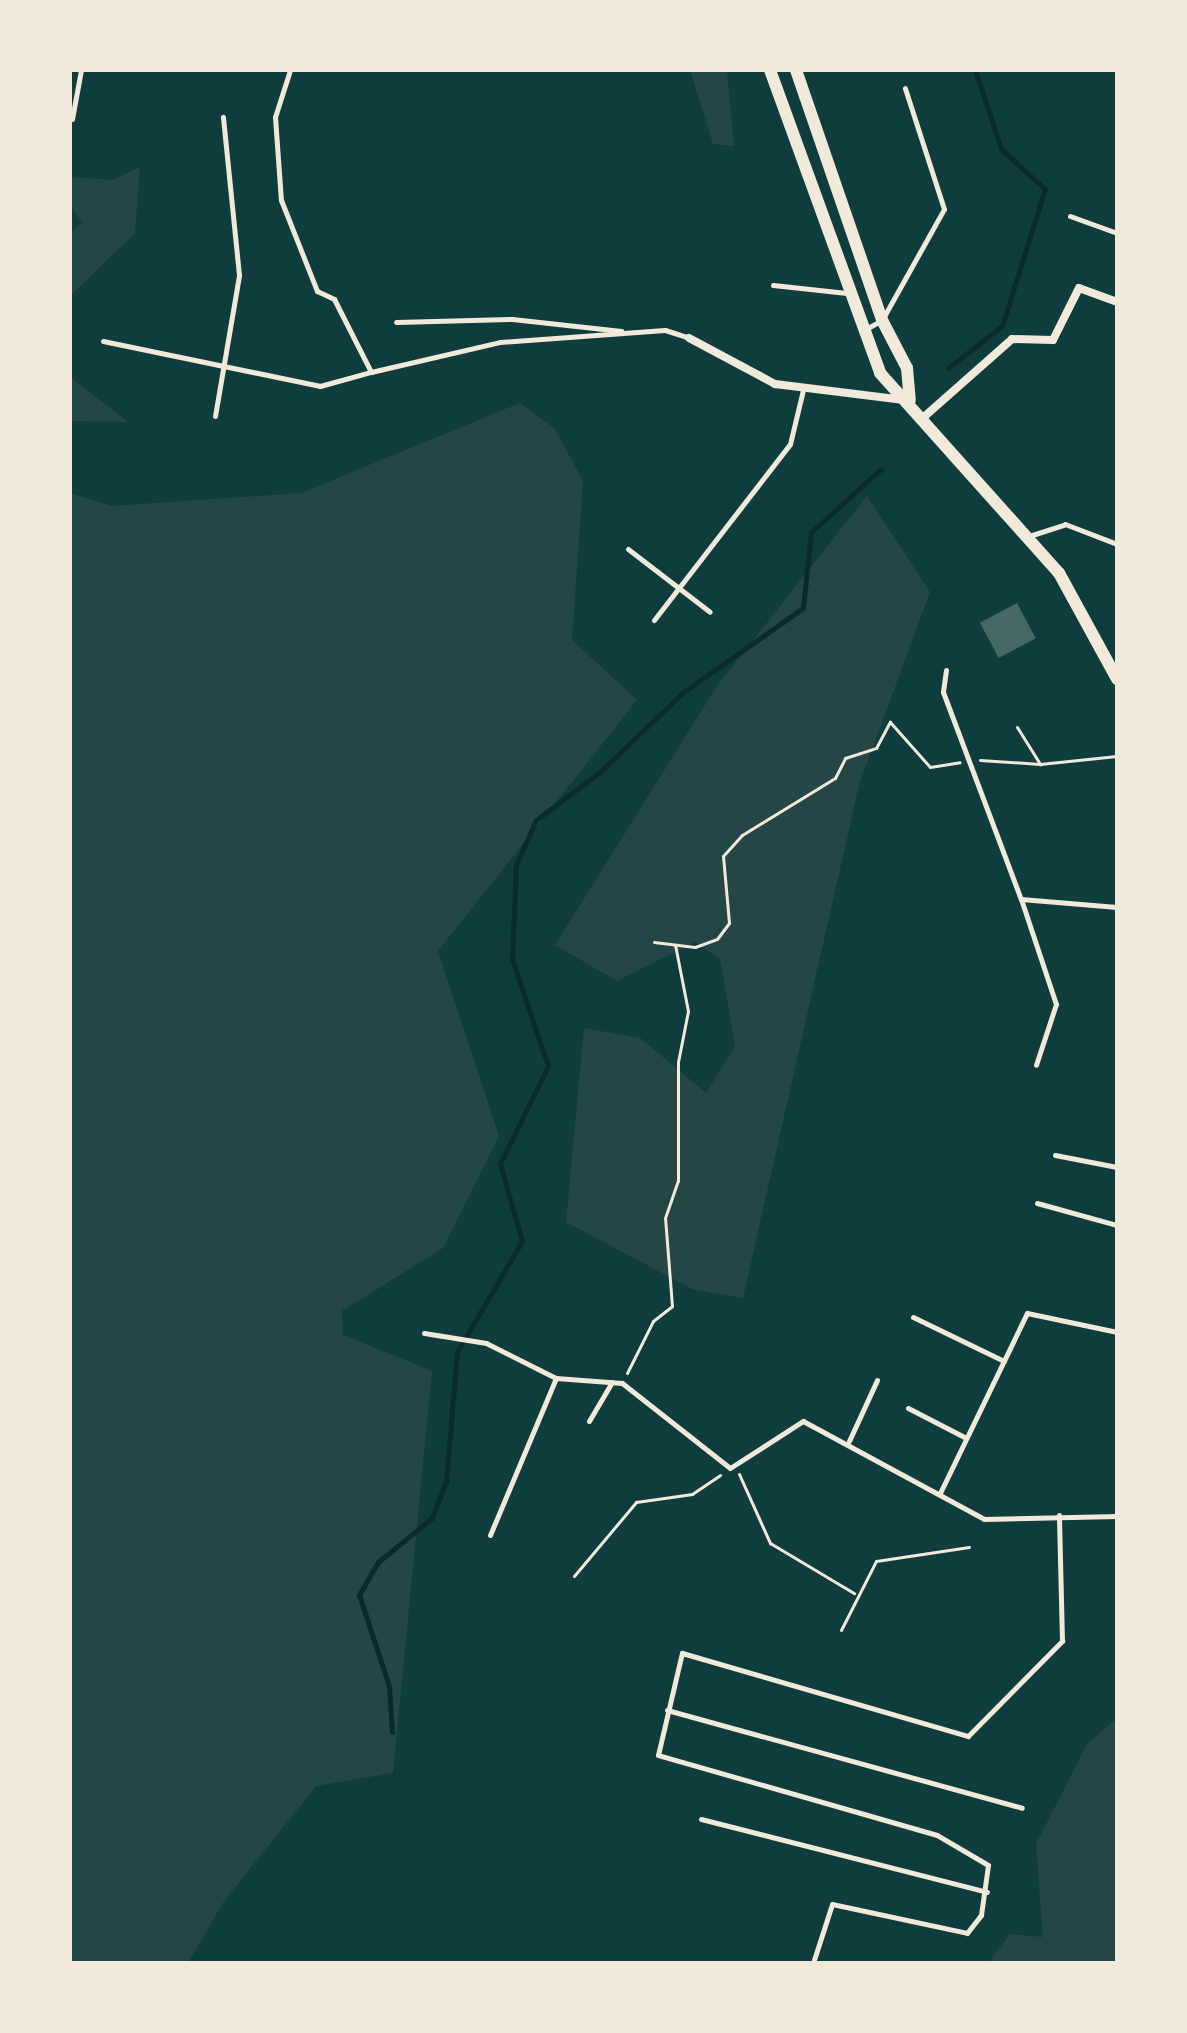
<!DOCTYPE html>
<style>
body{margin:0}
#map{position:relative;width:1187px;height:2033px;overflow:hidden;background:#0f3d3e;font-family:"Fira Sans Condensed",sans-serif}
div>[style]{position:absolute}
.green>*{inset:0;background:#244646}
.stream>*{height:5px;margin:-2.5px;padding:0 2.5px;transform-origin:2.5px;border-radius:2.5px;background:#0a2a2b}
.building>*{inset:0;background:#486865;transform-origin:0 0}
.path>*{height:3px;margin:-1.5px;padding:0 1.5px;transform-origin:1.5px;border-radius:1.5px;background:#f1e9da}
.service>*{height:5px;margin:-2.5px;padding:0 2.5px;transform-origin:2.5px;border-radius:2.5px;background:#f1e9da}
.minor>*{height:8px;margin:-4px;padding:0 4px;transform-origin:4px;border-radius:4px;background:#f1e9da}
.tertiary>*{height:12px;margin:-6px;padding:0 6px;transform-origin:6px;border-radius:6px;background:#f1e9da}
span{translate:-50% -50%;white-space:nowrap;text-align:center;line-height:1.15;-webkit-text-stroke:8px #f1e9da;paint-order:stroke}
.frame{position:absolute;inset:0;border:72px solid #f1e9da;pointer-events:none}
</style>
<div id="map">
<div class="green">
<div style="clip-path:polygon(690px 70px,727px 70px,734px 146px,713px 144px)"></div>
<div style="clip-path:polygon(140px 167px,135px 233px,70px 296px,70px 234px,82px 222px,70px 205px,70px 177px,113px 180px)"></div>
<div style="clip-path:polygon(70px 377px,128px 422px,70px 421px)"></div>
<div style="clip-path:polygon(520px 403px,555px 429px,583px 481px,572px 640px,637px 700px,438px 951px,499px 1136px,443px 1248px,342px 1311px,343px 1335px,432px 1371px,393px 1773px,316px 1786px,224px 1901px,188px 1963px,70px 1963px,70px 493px,111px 506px,301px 493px)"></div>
<div style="clip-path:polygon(867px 496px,930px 592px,859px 785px,743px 1298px,692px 1289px,566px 1222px,584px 1028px,640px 1038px,706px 1093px,735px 1046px,720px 959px,695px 942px,617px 981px,555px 945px,717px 686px)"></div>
<div style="clip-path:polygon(1117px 1718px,1117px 1963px,988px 1963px,1010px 1934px,1043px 1937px,1036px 1844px,1087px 1744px)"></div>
</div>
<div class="stream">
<div style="left:948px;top:368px;width:68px;rotate:-37.9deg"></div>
<div style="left:1002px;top:326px;width:144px;rotate:-72.6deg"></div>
<div style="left:1045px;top:189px;width:59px;rotate:-137.7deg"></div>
<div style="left:1001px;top:149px;width:83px;rotate:-108.2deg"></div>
<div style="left:392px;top:1732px;width:46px;rotate:-93.7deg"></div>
<div style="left:389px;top:1686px;width:96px;rotate:-108.2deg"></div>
<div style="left:359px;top:1595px;width:38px;rotate:-60deg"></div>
<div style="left:378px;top:1562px;width:70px;rotate:-39.2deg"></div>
<div style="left:432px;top:1518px;width:39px;rotate:-69deg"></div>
<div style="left:446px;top:1482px;width:130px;rotate:-85.2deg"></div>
<div style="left:457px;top:1352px;width:129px;rotate:-59.6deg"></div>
<div style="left:522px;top:1241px;width:80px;rotate:-105.9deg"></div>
<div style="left:500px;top:1164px;width:109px;rotate:-63.9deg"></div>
<div style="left:548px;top:1066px;width:113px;rotate:-108.6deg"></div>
<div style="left:512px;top:959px;width:94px;rotate:-87.6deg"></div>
<div style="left:516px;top:865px;width:49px;rotate:-66deg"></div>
<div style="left:536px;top:820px;width:80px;rotate:-36.9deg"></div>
<div style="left:600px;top:772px;width:114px;rotate:-43.9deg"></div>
<div style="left:682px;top:693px;width:148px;rotate:-35.1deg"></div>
<div style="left:803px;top:608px;width:76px;rotate:-84deg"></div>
<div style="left:811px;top:532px;width:94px;rotate:-42deg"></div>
</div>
<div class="building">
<div style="left:1017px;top:603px;width:40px;height:42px;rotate:62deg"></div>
</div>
<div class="path">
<div style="left:1017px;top:727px;width:44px;rotate:58.1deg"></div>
<div style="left:1040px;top:764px;width:77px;rotate:-5.9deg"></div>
<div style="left:980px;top:760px;width:60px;rotate:3.8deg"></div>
<div style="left:654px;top:942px;width:41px;rotate:7deg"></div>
<div style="left:695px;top:947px;width:23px;rotate:-20deg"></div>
<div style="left:717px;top:939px;width:20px;rotate:-53deg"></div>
<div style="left:729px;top:923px;width:67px;rotate:-95.1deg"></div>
<div style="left:723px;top:856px;width:28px;rotate:-48deg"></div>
<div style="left:742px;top:835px;width:109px;rotate:-31.5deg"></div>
<div style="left:835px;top:778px;width:22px;rotate:-63deg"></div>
<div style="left:845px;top:758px;width:33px;rotate:-18deg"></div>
<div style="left:876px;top:748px;width:30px;rotate:-62deg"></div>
<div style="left:890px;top:722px;width:60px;rotate:48.4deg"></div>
<div style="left:930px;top:767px;width:30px;rotate:-9deg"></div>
<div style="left:627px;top:1373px;width:58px;rotate:-63.4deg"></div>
<div style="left:653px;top:1321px;width:24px;rotate:-38deg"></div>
<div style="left:672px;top:1306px;width:88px;rotate:-94.5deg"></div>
<div style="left:665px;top:1218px;width:39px;rotate:-71deg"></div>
<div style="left:678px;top:1181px;width:119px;rotate:-90deg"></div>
<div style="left:678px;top:1062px;width:52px;rotate:-78.9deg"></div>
<div style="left:688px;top:1011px;width:67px;rotate:-101.1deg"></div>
<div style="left:739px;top:1474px;width:76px;rotate:65.8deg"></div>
<div style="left:770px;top:1543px;width:98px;rotate:30.8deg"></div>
<div style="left:574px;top:1576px;width:97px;rotate:-50deg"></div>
<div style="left:636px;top:1502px;width:57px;rotate:-8.1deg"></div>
<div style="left:692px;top:1494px;width:34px;rotate:-34deg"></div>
<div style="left:841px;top:1630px;width:77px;rotate:-63.1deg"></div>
<div style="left:876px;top:1561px;width:94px;rotate:-8.6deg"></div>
</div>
<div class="service">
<div style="left:290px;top:70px;width:49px;rotate:107.7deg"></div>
<div style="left:275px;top:117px;width:83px;rotate:85.9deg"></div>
<div style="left:281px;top:200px;width:98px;rotate:68.4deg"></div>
<div style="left:317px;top:291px;width:19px;rotate:25deg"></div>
<div style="left:334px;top:299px;width:82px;rotate:63.1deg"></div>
<div style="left:371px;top:372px;width:132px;rotate:-13.1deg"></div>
<div style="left:500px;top:342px;width:165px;rotate:-4.2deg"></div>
<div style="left:665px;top:330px;width:25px;rotate:18deg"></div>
<div style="left:72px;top:119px;width:50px;rotate:-79.6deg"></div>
<div style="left:1070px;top:216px;width:50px;rotate:19.9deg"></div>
<div style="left:773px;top:285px;width:74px;rotate:6.2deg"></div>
<div style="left:396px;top:322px;width:116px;rotate:-1.5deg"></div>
<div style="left:512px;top:319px;width:110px;rotate:6.3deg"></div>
<div style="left:864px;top:330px;width:21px;rotate:-29deg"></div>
<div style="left:882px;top:320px;width:127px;rotate:-60.8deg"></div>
<div style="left:944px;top:209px;width:127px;rotate:-107.9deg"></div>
<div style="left:103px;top:341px;width:222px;rotate:11.7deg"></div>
<div style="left:320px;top:386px;width:53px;rotate:-15.4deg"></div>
<div style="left:215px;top:416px;width:143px;rotate:-80.3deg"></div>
<div style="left:239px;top:275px;width:159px;rotate:-95.8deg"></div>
<div style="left:1029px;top:536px;width:38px;rotate:-18deg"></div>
<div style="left:1065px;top:524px;width:56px;rotate:21deg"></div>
<div style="left:628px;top:549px;width:103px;rotate:37.5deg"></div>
<div style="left:654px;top:620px;width:222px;rotate:-52.3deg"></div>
<div style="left:790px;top:444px;width:56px;rotate:-76.5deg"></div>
<div style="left:946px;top:670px;width:22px;rotate:98deg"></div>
<div style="left:943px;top:692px;width:221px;rotate:69.4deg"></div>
<div style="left:1021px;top:899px;width:96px;rotate:4.8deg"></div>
<div style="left:1021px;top:899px;width:111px;rotate:71.6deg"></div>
<div style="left:1056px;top:1004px;width:64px;rotate:108.2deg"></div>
<div style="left:1055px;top:1155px;width:63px;rotate:11deg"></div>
<div style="left:1037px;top:1203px;width:83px;rotate:15.4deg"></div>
<div style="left:913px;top:1317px;width:101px;rotate:25.8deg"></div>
<div style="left:424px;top:1333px;width:63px;rotate:9.2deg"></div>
<div style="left:486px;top:1343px;width:78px;rotate:26.6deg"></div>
<div style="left:556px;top:1378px;width:66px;rotate:4.3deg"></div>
<div style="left:622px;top:1383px;width:137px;rotate:38.2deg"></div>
<div style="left:730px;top:1468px;width:87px;rotate:-32.8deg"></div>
<div style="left:803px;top:1421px;width:206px;rotate:28.4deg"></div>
<div style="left:984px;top:1519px;width:133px;rotate:-1.3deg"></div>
<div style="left:908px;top:1408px;width:65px;rotate:27.3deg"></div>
<div style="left:589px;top:1421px;width:45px;rotate:-59.5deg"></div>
<div style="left:849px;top:1441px;width:67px;rotate:-65.3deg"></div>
<div style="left:940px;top:1493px;width:200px;rotate:-64.2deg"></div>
<div style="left:1027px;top:1313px;width:92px;rotate:11.9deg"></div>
<div style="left:490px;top:1535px;width:170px;rotate:-67.2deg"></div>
<div style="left:667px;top:1710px;width:368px;rotate:15.4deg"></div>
<div style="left:701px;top:1819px;width:295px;rotate:14.3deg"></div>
<div style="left:813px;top:1963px;width:62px;rotate:-72.1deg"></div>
<div style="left:832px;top:1904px;width:138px;rotate:12.1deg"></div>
<div style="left:967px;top:1933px;width:23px;rotate:-52deg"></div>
<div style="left:981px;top:1915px;width:50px;rotate:-82deg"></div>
<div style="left:988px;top:1865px;width:59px;rotate:-149.5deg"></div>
<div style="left:937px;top:1835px;width:290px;rotate:-164deg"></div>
<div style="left:658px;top:1755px;width:105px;rotate:-76.8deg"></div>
<div style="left:682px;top:1653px;width:298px;rotate:16.2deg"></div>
<div style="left:968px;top:1736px;width:134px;rotate:-45.3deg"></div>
<div style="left:1062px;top:1641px;width:126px;rotate:-91.4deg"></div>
</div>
<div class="minor">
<div style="left:689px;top:338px;width:98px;rotate:28.1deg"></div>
<div style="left:775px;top:384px;width:130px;rotate:7.1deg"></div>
<div style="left:925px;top:416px;width:116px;rotate:-41.5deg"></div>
<div style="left:1012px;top:339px;width:41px;rotate:1.4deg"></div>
<div style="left:1053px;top:340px;width:58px;rotate:-63.4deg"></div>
<div style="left:1079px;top:288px;width:40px;rotate:20.2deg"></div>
</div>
<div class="tertiary">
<div style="left:770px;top:70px;width:322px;rotate:70deg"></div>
<div style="left:880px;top:373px;width:268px;rotate:48.2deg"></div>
<div style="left:1059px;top:573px;width:121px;rotate:61.3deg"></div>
<div style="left:796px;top:70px;width:264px;rotate:71deg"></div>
<div style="left:882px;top:320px;width:54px;rotate:62.5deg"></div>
<div style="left:907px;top:368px;width:32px;rotate:85deg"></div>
</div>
<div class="frame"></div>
</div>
